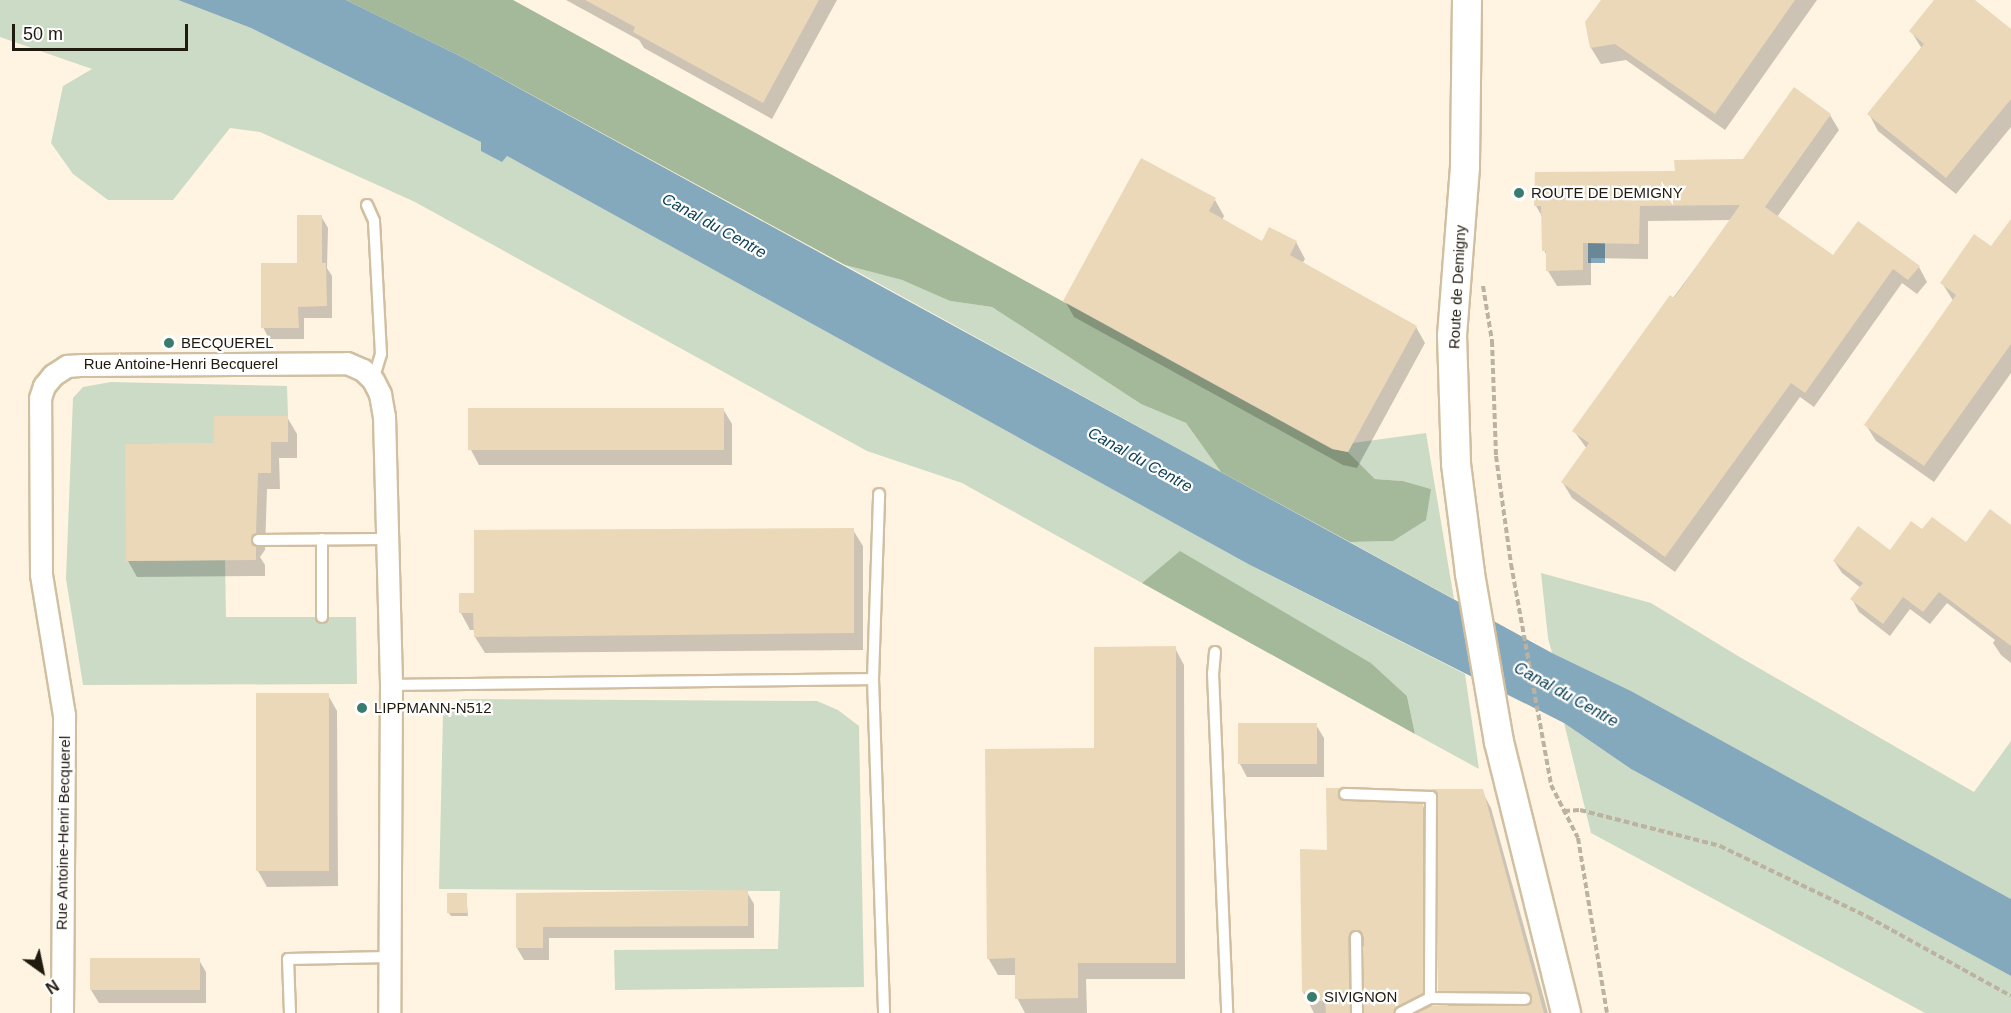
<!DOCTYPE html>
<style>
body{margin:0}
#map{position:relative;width:2011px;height:1013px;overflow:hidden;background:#fff4e1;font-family:Helvetica,sans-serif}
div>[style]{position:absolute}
.green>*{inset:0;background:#ccdbc6}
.forest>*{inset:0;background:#a4b99a}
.water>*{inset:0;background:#84a9bc;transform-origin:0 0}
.shadow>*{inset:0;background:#0003}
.building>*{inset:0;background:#ead8b8;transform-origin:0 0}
.path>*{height:4px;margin-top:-2px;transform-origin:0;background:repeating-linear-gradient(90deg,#bcb2a1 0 6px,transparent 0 9px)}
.roads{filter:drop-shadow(2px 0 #d1bfa1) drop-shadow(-2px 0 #d1bfa1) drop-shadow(0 2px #d1bfa1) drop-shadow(0 -2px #d1bfa1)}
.lane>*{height:10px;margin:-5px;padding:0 5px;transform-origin:5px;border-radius:5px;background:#fff}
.street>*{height:21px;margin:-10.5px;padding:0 10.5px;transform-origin:10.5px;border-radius:10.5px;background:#fff}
.secondary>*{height:28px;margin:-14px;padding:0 14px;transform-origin:14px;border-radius:14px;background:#fff}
.dots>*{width:16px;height:16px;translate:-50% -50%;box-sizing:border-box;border:3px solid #fff;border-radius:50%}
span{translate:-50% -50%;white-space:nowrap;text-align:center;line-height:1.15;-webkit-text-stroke:4.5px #fff;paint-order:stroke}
.poi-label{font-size:15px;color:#211a0f}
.left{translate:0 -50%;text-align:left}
.street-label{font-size:15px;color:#211a0f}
.water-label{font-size:16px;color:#0d4155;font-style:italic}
.north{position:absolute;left:12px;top:941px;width:60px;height:60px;-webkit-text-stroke:4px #fff;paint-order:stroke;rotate:147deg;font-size:16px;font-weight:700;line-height:24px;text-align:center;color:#211a0f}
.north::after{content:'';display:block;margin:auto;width:21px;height:27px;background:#211a0f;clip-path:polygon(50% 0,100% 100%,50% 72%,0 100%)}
.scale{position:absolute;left:12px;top:24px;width:176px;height:27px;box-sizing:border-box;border:3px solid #211a0f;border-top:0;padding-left:8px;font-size:18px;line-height:21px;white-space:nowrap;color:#211a0f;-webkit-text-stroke:4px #fff;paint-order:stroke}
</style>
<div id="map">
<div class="green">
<div style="clip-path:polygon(0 0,178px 0,251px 28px,482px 142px,481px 151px,507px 156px,1250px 565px,1465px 674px,1479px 769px,1415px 734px,1407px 696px,1371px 663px,1180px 552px,1142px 583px,962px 483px,867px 451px,415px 202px,260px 132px,230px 128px,173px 200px,108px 200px,73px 174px,51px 143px,63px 86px,92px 69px,0 37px)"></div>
<div style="clip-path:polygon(845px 265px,902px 280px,950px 301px,992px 307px,1141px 404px,1186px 423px,1221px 472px)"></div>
<div style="clip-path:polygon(111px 382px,287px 386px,288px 416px,214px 416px,214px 443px,126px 561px,225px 560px,226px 617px,356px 617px,357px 684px,83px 685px,66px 579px,73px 398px,83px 387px)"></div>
<div style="clip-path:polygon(1426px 433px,1454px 599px,1350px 542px,1393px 541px,1431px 489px,1403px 481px,1375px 479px,1348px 452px,1353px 443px)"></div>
<div style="clip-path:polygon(1541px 573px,1651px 603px,1738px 656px,1974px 792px,2011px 741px,2011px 899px,1631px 691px,1552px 653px,1548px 638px)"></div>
<div style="clip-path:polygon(462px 699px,817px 701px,838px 710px,859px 726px,864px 987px,615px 990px,614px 950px,778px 949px,780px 891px,439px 889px,443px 713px)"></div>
<div style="clip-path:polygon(1564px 723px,1631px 769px,2011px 976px,2011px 1013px,1925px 1013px,1591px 833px)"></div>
</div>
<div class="forest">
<div style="clip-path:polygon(346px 0,513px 0,1332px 449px,1348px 452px,1375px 479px,1403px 481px,1431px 489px,1426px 520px,1393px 541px,1350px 542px,1221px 472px,1186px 423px,1141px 404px,992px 307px,950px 301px,902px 280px,845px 265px,462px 57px)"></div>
<div style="clip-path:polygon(1180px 551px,1371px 663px,1407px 696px,1415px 734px,1142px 583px)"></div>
</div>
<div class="water">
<div style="clip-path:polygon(178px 0,346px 0,462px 57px,1552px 653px,1631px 691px,2011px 899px,2011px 976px,1631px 769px,1564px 723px,1250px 565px,507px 156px,502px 162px,481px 151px,481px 142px,251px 28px)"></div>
<div style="left:1588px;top:225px;width:17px;height:38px"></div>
</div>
<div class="shadow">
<div style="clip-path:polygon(566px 0,837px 0,772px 119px,644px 48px,639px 40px)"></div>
<div style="clip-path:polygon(1602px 0,1817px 0,1725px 130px,1626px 60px,1601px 64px,1591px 48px)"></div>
<div style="clip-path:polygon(1936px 0,1973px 0,2011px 31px,2011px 127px,1956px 194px,1878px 131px,1869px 114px,1922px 49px,1911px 31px)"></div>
<div style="clip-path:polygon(1830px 115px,1839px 130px,1777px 217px,1834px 258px,1919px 267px,1927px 282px,1917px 294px,1902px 283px,1814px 407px,1800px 397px,1675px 572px,1572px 498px,1563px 483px,1587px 449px,1574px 431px,1731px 220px,1648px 221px,1648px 259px,1591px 258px,1591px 285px,1557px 286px,1548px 271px,1548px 258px,1544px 250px,1543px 218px,1536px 206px,1676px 172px,1743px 160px)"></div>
<div style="clip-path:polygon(1215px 200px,1224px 216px,1222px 220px,1262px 243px,1296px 242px,1305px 259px,1302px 264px,1416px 327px,1425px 343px,1357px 468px,1343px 465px,1074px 317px,1065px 301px)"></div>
<div style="clip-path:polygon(321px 216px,328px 228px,327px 268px,332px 276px,332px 318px,304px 318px,304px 339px,269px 339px,263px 327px,298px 264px)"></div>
<div style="clip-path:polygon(2011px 221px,2011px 373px,1934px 482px,1876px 441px,1866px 425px,1954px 302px,1942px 283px,1992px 248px)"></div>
<div style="clip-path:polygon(723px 409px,732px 424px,732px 465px,479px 465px,471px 450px)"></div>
<div style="clip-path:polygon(287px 417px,297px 434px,297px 458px,279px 458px,280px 489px,267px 489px,265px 550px,260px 557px,265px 565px,265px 576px,137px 577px,128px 561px,216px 445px)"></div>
<div style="clip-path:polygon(2011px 527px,2011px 663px,2001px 655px,1993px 643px,1995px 640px,1947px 603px,1930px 624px,1910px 609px,1890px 636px,1859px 612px,1852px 599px,1861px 588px,1842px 573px,1834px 561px,1890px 552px,1922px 531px,1966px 544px)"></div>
<div style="clip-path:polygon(853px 530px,863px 546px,863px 650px,485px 653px,475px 637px,475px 630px,470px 630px,461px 613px,461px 595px,475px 595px)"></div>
<div style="clip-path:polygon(1175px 648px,1184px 665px,1185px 979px,1086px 979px,1087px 1013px,1025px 1013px,1017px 998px,1016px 975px,998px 975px,988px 958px,1096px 749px)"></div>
<div style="clip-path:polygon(328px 695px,337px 711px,338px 886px,267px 887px,258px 871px)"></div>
<div style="clip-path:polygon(1316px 725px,1324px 738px,1324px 777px,1247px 777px,1240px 764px)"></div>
<div style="clip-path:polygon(1328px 790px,1339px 790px,1347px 803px,1423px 806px,1432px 822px,1431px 1007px,1449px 1007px,1439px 990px,1440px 806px,1426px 805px,1417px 790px,1482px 791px,1491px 808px,1548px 1013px,1366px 1013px,1365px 945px,1357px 954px,1358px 1013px,1314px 1013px,1303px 992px,1328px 851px)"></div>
<div style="clip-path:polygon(747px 892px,754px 904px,754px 938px,549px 938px,549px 960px,524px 960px,517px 948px,517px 894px)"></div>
<div style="clip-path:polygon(466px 895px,468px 916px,451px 916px,448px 912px)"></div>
<div style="clip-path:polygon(91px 960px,199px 960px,206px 972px,206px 1003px,99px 1003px,91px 990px)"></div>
</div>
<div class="building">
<div style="clip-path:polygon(585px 0,819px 0,763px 103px,633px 32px,635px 27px)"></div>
<div style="clip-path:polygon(1601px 0,1795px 0,1715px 114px,1615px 44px,1590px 48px,1585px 22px)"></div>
<div style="clip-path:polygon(1934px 0,1975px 0,2011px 29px,2011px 99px,1946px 178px,1867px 114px,1924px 44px,1909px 31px)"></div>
<div style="clip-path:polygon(1794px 87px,1831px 114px,1765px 207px,1833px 255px,1858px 221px,1920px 266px,1908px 280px,1893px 269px,1805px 393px,1791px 383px,1665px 557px,1561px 482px,1589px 443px,1572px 431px,1670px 295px,1674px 298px,1740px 205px,1640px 206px,1639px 244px,1583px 243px,1583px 270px,1546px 271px,1546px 251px,1542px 251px,1541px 206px,1534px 206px,1535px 172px,1675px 171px,1674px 160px,1743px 159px)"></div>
<div style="clip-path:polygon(1141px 158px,1216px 198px,1209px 211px,1262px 241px,1269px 227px,1297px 241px,1290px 255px,1417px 326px,1348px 452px,1333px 449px,1063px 301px)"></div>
<div style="clip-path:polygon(297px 215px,322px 215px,322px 263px,326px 263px,327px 306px,298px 307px,299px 328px,261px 328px,261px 263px,297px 263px)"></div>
<div style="clip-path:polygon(2011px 219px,2011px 344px,1924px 466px,1864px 425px,1956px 295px,1940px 283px,1974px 234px,1991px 246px)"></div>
<div style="left:468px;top:408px;width:256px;height:42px"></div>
<div style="clip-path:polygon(214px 416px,288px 416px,288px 442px,271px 442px,271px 473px,258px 473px,256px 533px,251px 539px,256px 547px,256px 560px,126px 561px,125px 444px,214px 443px)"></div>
<div style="clip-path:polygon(1990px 509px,2011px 525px,2011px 646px,1939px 592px,1923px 612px,1903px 597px,1883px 624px,1850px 599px,1863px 583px,1833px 561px,1858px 526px,1890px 550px,1911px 521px,1922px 529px,1932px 517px,1966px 542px)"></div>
<div style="clip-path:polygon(854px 528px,854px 633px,474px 637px,473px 613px,459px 613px,459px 593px,474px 593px,474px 530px)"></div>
<div style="clip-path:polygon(1176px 646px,1176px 963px,1078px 963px,1078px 998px,1015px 999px,1015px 958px,987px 959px,985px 749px,1094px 748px,1094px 647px)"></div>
<div style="left:256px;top:693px;width:73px;height:178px"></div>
<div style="left:1317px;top:723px;width:41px;height:79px;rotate:90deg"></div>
<div style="clip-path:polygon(1326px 788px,1340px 788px,1338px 797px,1344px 801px,1423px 804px,1423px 993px,1398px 1006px,1394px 1013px,1364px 1013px,1364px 937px,1356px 930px,1352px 931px,1348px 937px,1350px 1013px,1326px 1013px,1325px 1001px,1305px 1001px,1305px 992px,1302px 992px,1300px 849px,1327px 850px)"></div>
<div style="clip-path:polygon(1414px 789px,1483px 789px,1544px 1013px,1417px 1013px,1432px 1006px,1525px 1006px,1531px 1003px,1532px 998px,1525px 992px,1438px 991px,1438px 797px,1434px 790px)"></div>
<div style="clip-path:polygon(748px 890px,748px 926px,543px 927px,543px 948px,516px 948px,516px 893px)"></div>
<div style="left:447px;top:893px;width:20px;height:20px"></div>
<div style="left:90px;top:958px;width:110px;height:32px"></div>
</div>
<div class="path">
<div style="left:1483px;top:286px;width:56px;rotate:80.7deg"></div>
<div style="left:1492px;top:341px;width:115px;rotate:88deg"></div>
<div style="left:1496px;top:456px;width:109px;rotate:82.1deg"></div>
<div style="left:1511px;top:564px;width:225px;rotate:79.7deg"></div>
<div style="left:1551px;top:785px;width:59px;rotate:63deg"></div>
<div style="left:1578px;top:838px;width:177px;rotate:80.6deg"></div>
<div style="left:1564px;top:811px;width:16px;rotate:-4deg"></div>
<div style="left:1580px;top:810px;width:145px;rotate:14.4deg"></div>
<div style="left:1720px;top:846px;width:164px;rotate:25.6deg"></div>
<div style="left:1868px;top:917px;width:163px;rotate:28.9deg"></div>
</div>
<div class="roads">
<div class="lane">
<div style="left:367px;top:205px;width:17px;rotate:66deg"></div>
<div style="left:374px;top:221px;width:133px;rotate:87deg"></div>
<div style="left:381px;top:354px;width:27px;rotate:107deg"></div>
<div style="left:322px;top:539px;width:78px;rotate:90deg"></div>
<div style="left:258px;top:540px;width:127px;rotate:-0.5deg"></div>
<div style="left:1215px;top:652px;width:21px;rotate:95deg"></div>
<div style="left:1213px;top:673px;width:340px;rotate:87.6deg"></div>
<div style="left:873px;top:679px;width:334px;rotate:88.1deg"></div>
<div style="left:391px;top:685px;width:482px;rotate:-0.7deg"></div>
<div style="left:873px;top:679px;width:185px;rotate:-88.1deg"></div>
<div style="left:1345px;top:794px;width:86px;rotate:2deg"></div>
<div style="left:1431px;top:797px;width:201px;rotate:90.3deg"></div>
<div style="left:1430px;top:998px;width:33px;rotate:153deg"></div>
<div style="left:1356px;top:937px;width:76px;rotate:89.2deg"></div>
<div style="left:1430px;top:998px;width:95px;rotate:0.6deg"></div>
<div style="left:290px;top:1013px;width:54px;rotate:-92.1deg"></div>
<div style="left:288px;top:959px;width:102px;rotate:-1.1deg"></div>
</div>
<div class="street">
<div style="left:62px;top:1013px;width:298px;rotate:-89.6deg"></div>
<div style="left:64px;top:715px;width:143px;rotate:-99.3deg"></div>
<div style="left:41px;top:574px;width:176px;rotate:-90.3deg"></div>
<div style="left:40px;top:398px;width:13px;rotate:-72deg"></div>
<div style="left:44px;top:386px;width:14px;rotate:-51deg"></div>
<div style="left:53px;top:375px;width:17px;rotate:-33deg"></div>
<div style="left:67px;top:366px;width:16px;rotate:-4deg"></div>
<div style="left:83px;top:365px;width:264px;rotate:-0.4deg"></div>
<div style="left:347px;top:363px;width:17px;rotate:24deg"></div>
<div style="left:363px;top:370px;width:14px;rotate:45deg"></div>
<div style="left:373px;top:380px;width:16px;rotate:63deg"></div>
<div style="left:380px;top:394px;width:22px;rotate:80deg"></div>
<div style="left:384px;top:416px;width:269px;rotate:88.5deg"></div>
<div style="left:391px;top:685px;width:328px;rotate:90.3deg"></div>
</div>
<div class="secondary">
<div style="left:1467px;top:0;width:167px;rotate:90.7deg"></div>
<div style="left:1465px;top:167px;width:169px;rotate:94.4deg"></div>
<div style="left:1452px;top:335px;width:129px;rotate:88.2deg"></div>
<div style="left:1456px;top:464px;width:111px;rotate:82.7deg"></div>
<div style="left:1470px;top:574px;width:170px;rotate:80.2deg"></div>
<div style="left:1499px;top:742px;width:279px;rotate:76.1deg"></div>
</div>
</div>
<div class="dots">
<div style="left:1519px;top:193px;background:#397c6e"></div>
<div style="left:169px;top:343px;background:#397c6e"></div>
<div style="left:362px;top:708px;background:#397c6e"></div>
<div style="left:1312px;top:997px;background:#397c6e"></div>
</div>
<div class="poi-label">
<span class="left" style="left:1531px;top:193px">ROUTE DE DEMIGNY</span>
<span class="left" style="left:181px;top:343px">BECQUEREL</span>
<span class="left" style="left:374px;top:708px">LIPPMANN-N512</span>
<span class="left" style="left:1324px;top:997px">SIVIGNON</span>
</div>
<div class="street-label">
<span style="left:1457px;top:287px;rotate:-87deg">Route de Demigny</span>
<span style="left:181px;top:364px">Rue Antoine-Henri Becquerel</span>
<span style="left:63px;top:833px;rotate:-89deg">Rue Antoine-Henri Becquerel</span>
</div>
<div class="water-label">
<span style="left:714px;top:226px;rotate:29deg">Canal du Centre</span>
<span style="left:1140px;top:460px;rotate:29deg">Canal du Centre</span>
<span style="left:1566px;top:695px;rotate:29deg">Canal du Centre</span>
</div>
<div class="north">N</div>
<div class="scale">50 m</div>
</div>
